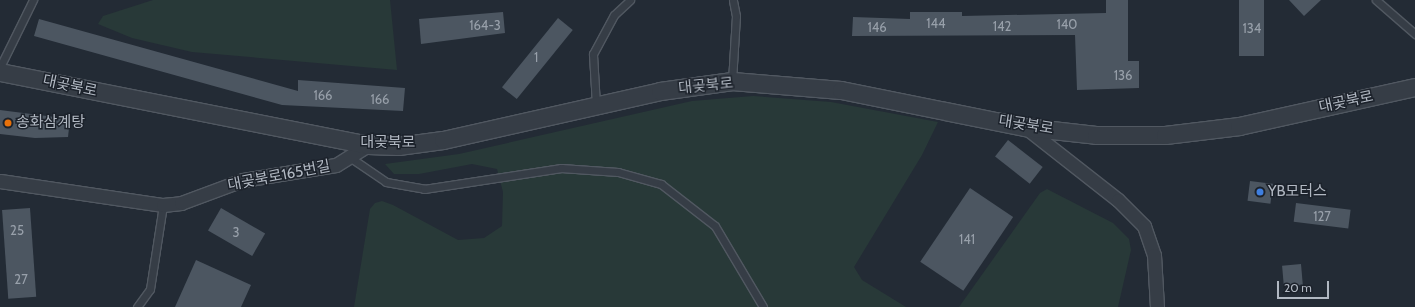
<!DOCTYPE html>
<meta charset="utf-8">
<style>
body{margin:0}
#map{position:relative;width:1415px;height:307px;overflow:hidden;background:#232b35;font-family:Cabin,"Noto Sans KR",sans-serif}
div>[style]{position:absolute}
.green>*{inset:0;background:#283938}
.building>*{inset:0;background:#4c5661;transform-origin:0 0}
.roads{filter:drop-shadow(1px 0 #515861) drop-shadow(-1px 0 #515861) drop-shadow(0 1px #515861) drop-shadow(0 -1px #515861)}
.service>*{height:7px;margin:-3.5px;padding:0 3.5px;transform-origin:3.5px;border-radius:3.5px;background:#363d46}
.minor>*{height:13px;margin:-6.5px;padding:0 6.5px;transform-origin:6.5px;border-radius:6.5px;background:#363d46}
.tertiary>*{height:17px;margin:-8.5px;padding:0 8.5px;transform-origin:8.5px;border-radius:8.5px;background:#363d46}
.dots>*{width:11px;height:11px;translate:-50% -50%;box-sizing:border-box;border:2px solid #1c222b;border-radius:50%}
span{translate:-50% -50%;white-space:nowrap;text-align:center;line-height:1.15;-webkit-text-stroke:3px #1c222b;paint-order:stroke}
.number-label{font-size:13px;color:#98a0aa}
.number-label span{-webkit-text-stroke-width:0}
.street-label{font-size:15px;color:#b1b8c2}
.poi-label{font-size:15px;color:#b1b8c2}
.left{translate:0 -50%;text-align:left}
.scale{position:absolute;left:1277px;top:281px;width:52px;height:18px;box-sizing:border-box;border:2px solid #b1b8c2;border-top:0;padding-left:5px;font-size:12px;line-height:14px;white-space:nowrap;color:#b1b8c2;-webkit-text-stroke:3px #1c222b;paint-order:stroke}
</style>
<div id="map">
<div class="green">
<div style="clip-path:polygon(153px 0,390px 0,397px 70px,192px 52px,132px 38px,98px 24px,103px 16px)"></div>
<div style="clip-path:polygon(753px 96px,831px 102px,938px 122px,922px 155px,854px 267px,862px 280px,906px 307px,354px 307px,370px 209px,375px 203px,382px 201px,393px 205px,458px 240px,484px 238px,502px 226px,503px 192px,497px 169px,472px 164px,419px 174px,394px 174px,385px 164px,459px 154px,692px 101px)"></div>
<div style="clip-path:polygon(1047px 189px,1113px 223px,1129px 239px,1131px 250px,1118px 307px,959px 307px,1040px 193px)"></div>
</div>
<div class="building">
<div style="clip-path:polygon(1106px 0,1128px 0,1128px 61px,1139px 61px,1139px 88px,1077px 90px,1075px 35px,852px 36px,853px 17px,910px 19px,910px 12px,962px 12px,962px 16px,1106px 13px)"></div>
<div style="left:1239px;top:0;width:25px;height:56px"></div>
<div style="clip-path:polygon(1289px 0,1321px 0,1304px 16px)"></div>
<div style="clip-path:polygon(503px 12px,505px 33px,421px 44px,419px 19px)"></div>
<div style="left:558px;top:18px;width:19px;height:89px;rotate:39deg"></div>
<div style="clip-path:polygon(39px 19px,298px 91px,298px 80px,405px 88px,403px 111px,282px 105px,34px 36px)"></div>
<div style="clip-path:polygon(0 110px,70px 119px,68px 137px,35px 138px,0 134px)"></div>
<div style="left:1008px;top:140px;width:44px;height:21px;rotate:38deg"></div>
<div style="left:1250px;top:181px;width:23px;height:20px;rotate:7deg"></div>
<div style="left:970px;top:188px;width:52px;height:89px;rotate:34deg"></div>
<div style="left:1296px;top:203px;width:55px;height:19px;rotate:7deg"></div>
<div style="left:30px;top:208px;width:89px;height:28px;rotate:86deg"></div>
<div style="left:221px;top:208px;width:51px;height:26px;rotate:30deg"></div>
<div style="clip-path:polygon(196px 260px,251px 285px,241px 307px,175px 307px)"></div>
<div style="left:1301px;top:264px;width:21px;height:19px;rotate:85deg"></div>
</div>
<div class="roads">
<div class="service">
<div style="left:1376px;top:0;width:52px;rotate:41.1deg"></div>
<div style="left:0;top:67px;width:75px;rotate:-63.8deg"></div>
<div style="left:732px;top:81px;width:65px;rotate:-86.5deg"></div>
<div style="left:736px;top:16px;width:16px;rotate:-101deg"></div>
<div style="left:596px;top:105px;width:51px;rotate:-93.4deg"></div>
<div style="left:593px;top:54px;width:44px;rotate:-61.7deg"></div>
<div style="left:614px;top:15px;width:22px;rotate:-43deg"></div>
<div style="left:351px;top:158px;width:42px;rotate:34.4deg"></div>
<div style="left:386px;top:182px;width:39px;rotate:10deg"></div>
<div style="left:424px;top:189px;width:139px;rotate:-8.7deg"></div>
<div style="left:561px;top:168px;width:57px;rotate:4deg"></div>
<div style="left:618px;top:172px;width:45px;rotate:15.6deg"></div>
<div style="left:661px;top:184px;width:68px;rotate:37.9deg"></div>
<div style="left:715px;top:226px;width:94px;rotate:59.3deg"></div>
<div style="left:137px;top:307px;width:22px;rotate:-54deg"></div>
<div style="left:150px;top:289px;width:85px;rotate:-81.2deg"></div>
</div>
<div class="minor">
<div style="left:1025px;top:127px;width:118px;rotate:38.1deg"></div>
<div style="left:1118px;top:200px;width:37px;rotate:45deg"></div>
<div style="left:1144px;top:226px;width:31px;rotate:71deg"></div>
<div style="left:1154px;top:255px;width:52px;rotate:86.7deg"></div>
<div style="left:0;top:181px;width:165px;rotate:8.4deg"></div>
<div style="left:163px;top:205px;width:18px;rotate:-6deg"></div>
<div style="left:181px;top:203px;width:66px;rotate:-20.4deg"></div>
<div style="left:243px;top:180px;width:94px;rotate:-9.2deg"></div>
<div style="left:336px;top:165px;width:38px;rotate:-32deg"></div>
</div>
<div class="tertiary">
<div style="left:0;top:72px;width:375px;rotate:11.2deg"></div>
<div style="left:368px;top:145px;width:30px;rotate:2deg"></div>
<div style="left:398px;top:146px;width:45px;rotate:-7.6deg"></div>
<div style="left:443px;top:140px;width:222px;rotate:-12.7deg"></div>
<div style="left:660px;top:91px;width:73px;rotate:-7.9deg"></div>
<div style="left:732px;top:81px;width:109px;rotate:4.7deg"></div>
<div style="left:841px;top:90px;width:188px;rotate:11.4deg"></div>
<div style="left:1025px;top:127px;width:71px;rotate:6.4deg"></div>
<div style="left:1096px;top:135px;width:69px"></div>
<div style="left:1165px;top:135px;width:75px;rotate:-6.9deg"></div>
<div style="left:1239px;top:126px;width:180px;rotate:-12.5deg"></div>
</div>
</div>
<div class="dots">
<div style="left:8px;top:123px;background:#e8710a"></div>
<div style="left:1260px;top:192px;background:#3f7fe0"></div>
</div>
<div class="number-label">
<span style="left:936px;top:23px">144</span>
<span style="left:1067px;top:24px">140</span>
<span style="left:485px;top:25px">164-3</span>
<span style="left:1002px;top:26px">142</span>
<span style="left:877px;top:27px">146</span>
<span style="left:1252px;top:28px">134</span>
<span style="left:536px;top:57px">1</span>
<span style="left:1123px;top:75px">136</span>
<span style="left:323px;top:95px">166</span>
<span style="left:380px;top:99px">166</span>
<span style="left:1322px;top:216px">127</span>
<span style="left:17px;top:230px">25</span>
<span style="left:236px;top:232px">3</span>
<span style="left:967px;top:239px">141</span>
<span style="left:21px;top:279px">27</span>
</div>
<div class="street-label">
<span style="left:70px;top:86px;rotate:12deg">대곶북로</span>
<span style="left:706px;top:86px;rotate:-6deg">대곶북로</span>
<span style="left:1346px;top:102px;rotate:-12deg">대곶북로</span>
<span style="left:1026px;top:125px;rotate:9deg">대곶북로</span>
<span style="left:388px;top:143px">대곶북로</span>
<span style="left:279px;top:176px;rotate:-11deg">대곶북로165번길</span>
</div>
<div class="poi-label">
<span class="left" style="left:16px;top:123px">송화삼계탕</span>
<span class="left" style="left:1268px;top:192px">YB모터스</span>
</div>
<div class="scale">20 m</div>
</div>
